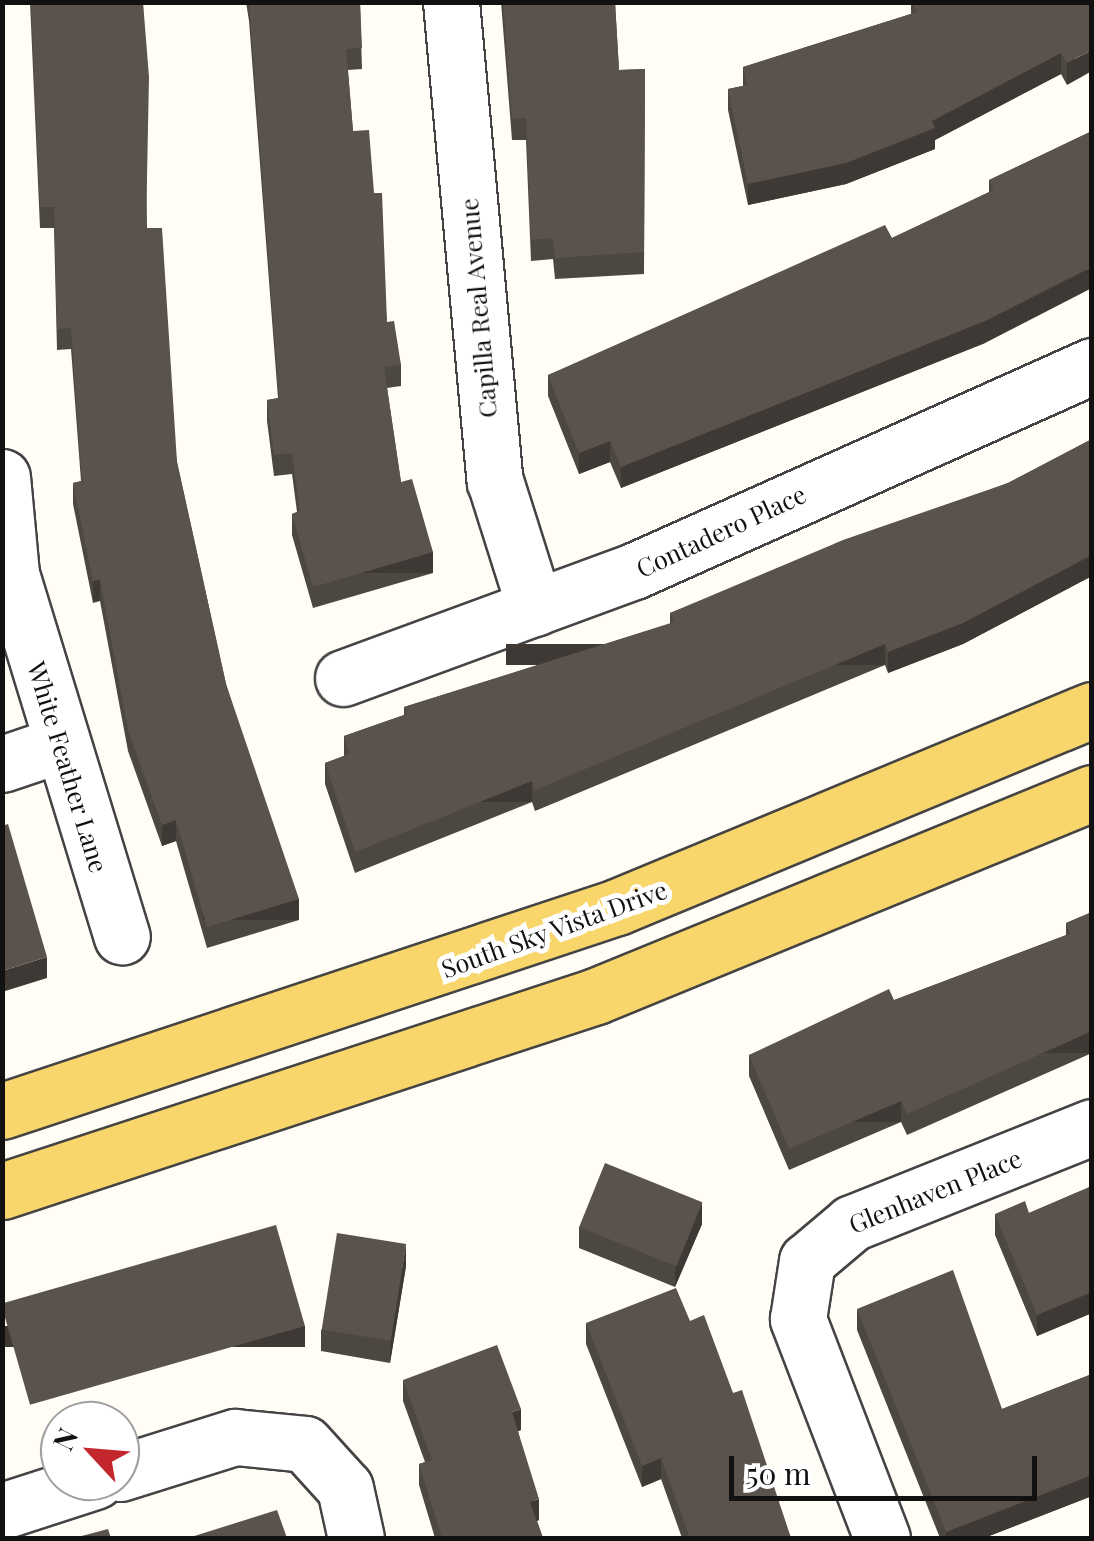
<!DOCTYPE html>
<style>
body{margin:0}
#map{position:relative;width:1094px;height:1541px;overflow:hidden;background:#fffdf5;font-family:"Playfair Display",serif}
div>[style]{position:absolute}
.roads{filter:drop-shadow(2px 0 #444) drop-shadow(-2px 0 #444) drop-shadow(0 2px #444) drop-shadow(0 -2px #444)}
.minor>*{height:55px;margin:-27.5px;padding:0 27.5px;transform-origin:27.5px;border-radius:27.5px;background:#fff}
.major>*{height:55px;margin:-27.5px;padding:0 27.5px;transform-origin:27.5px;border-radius:27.5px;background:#f9d66b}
.wall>*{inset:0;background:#4d4742}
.shaded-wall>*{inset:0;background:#3f3936;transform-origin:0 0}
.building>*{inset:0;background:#5a524d;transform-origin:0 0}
span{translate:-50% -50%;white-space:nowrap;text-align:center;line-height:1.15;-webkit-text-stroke:10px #fff;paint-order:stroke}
.street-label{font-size:25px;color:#111}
.frame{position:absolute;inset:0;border:5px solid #111;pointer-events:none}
.north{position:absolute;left:40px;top:1401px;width:100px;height:100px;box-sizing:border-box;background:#fff;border:2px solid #a0a0a0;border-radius:50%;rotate:296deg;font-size:28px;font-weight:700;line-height:40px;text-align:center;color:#111}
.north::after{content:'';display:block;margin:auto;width:35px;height:45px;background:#c4262e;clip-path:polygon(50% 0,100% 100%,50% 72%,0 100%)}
.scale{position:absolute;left:729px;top:1456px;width:308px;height:45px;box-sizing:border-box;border:5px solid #111;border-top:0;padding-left:12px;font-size:30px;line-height:35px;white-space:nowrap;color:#111;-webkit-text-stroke:8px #fff;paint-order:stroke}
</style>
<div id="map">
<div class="roads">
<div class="minor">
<div style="left:451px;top:2px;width:481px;rotate:84.8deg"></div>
<div style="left:495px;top:481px;width:133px;rotate:72.5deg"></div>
<div style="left:2px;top:477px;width:97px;rotate:84.7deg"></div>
<div style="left:11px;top:574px;width:379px;rotate:73deg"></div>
<div style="left:343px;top:678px;width:310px;rotate:-20.2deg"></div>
<div style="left:634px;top:571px;width:502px;rotate:-24.11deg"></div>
<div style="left:2px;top:764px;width:59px;rotate:-18.7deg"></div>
<div style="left:120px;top:1473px;width:121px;rotate:-17.4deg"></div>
<div style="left:235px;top:1437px;width:70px;rotate:5.7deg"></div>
<div style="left:305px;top:1444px;width:59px;rotate:47.7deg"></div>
<div style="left:345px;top:1488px;width:51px;rotate:77.6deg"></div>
<div style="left:2px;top:1511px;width:98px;rotate:-17.9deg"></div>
<div style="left:882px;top:1538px;width:235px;rotate:-111deg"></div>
<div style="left:798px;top:1319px;width:59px;rotate:-81.2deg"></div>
<div style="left:807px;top:1261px;width:59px;rotate:-40.2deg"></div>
<div style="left:852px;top:1223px;width:258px;rotate:-21.8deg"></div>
</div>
<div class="major">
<div style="left:2px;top:1111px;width:648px;rotate:-18.35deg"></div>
<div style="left:617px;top:907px;width:514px;rotate:-22.53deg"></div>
<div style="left:2px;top:1191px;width:625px;rotate:-18.17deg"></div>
<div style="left:596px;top:996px;width:536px;rotate:-22.26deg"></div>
</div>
</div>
<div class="wall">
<div style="clip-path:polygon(30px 2px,143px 2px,147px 228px,177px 462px,226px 684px,299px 920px,207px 948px,176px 841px,162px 846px,128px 751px,100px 601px,93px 603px,73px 504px,73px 483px,81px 481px,71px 349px,57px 350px,54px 228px,40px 228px)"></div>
<div style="clip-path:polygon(246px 2px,360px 2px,362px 69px,348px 70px,353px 131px,374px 193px,387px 322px,401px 365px,401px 386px,387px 388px,401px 482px,433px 573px,313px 608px,292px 535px,292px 514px,297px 512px,292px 474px,274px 476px,267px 421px,267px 400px,278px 398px,249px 21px)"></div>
<div style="clip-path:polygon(501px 2px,615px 2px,619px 70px,645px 69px,644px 274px,555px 279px,553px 259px,531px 261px,526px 140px,512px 140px)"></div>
<div style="clip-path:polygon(911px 2px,1092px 2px,1067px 85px,1061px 74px,935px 140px,935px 149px,846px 184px,748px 205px,728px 110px,728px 89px,743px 86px,743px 67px,911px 14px)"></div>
<div style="clip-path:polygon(1092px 131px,985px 343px,621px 488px,610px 462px,579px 474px,548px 396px,548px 375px,892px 238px,989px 192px,989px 180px)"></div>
<div style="clip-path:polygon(1092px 439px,1092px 576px,963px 644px,888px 673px,885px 665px,535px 811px,532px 802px,355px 873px,325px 784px,325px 763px,344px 756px,344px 736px,404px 715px,404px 707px,670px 624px,670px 613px,1008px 483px)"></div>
<div style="clip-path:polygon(1092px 912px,1092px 1053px,907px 1135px,901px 1122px,789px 1170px,749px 1076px,749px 1055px,1066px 935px,1066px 923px)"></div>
<div style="clip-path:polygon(1092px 1186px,1092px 1313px,1037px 1336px,995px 1235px,995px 1214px,1029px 1213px)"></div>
<div style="clip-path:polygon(702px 1224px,675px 1287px,579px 1248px,579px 1227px)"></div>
<div style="clip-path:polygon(406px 1266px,390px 1363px,321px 1351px,321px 1330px)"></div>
<div style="clip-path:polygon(857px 1309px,1002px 1409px,1092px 1374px,1092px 1496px,984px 1538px,940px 1538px,857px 1330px)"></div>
<div style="clip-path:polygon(690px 1321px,733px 1393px,791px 1538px,682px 1538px,661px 1479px,642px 1487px,586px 1344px,586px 1323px)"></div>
<div style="clip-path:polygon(403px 1380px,521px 1430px,518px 1431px,539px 1520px,537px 1521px,543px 1538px,435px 1538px,419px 1485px,419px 1464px,425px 1462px,403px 1401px)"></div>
</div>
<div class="shaded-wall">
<div style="clip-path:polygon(1092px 50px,1092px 71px,1067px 85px,1067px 63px)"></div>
<div style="clip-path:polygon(1061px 53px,1061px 74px,935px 140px,935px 149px,846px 184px,748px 205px,748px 184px,932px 121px)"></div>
<div style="clip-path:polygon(1092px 267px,1092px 288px,985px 343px,621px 488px,621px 467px)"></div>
<div style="clip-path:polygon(610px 441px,610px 462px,579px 474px,579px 453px)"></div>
<div style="left:433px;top:552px;width:21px;height:125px;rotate:90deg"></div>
<div style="clip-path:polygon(1092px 555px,1092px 576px,963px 644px,888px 673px,888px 652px)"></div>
<div style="left:100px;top:580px;width:21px;height:7px;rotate:90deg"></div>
<div style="left:885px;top:644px;width:21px;height:379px;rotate:90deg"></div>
<div style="left:532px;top:781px;width:21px;height:191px;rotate:90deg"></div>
<div style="clip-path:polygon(176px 820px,176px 841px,162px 846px,162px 825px)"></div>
<div style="left:299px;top:899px;width:21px;height:96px;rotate:90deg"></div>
<div style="clip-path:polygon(47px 957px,47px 978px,2px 992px,2px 971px)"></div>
<div style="left:1092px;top:1031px;width:22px;height:203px;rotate:90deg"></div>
<div style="left:901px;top:1101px;width:21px;height:122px;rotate:90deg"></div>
<div style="clip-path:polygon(702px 1202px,702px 1224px,675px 1287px,675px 1266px)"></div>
<div style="clip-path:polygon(406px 1244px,406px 1266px,390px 1363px,390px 1342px)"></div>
<div style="clip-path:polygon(1092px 1292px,1092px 1313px,1037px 1336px,1037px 1315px)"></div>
<div style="left:305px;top:1326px;width:21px;height:315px;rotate:90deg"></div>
<div style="clip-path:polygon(521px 1409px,521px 1430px,512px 1434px,512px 1412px)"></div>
<div style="clip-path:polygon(661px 1458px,661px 1479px,642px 1487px,642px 1466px)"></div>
<div style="clip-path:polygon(1092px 1475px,1092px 1496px,984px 1538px,946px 1538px,946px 1532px)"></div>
<div style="clip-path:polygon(539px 1499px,539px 1520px,530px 1523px,530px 1502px)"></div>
</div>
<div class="building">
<div style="clip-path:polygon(31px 2px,143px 2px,149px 77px,146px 228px,162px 228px,177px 462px,226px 684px,299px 899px,207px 927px,176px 820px,162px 825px,128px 730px,100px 580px,93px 581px,73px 483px,82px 481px,71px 328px,57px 329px,54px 207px,40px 207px)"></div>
<div style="clip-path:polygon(249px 2px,360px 2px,362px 48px,346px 49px,353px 131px,369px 130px,374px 193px,382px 193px,387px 322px,394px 321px,401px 365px,384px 367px,401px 482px,412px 479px,433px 552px,313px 587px,292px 514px,300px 511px,292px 453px,274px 455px,267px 400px,279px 398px)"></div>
<div style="clip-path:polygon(503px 2px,615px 2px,619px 70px,645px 69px,644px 252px,555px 258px,553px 238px,531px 240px,526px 118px,512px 119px)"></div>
<div style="clip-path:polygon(912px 2px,1092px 2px,1092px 50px,1067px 63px,1061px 53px,932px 121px,935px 128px,846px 163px,748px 184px,728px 89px,747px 85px,743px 67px,917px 12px)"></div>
<div style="clip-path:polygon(1092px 131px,1092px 267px,985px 321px,621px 467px,610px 441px,579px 453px,548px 375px,885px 225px,892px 238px,994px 190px,989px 180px)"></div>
<div style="clip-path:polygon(1092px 439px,1092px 555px,963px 623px,888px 652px,885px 644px,535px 790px,532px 781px,355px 852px,325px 763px,349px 754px,344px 736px,407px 714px,404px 707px,674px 622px,670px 613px,843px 540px,1008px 483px)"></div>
<div style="clip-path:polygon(8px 824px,47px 957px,2px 971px,2px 826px)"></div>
<div style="clip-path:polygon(1092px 912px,1092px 1031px,907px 1114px,901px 1101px,789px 1149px,749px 1055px,889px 989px,894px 1000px,1070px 934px,1066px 923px)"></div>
<div style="left:605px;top:1163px;width:105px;height:69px;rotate:22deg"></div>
<div style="clip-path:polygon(1092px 1186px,1092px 1292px,1037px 1315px,995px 1214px,1025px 1201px,1029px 1213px)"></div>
<div style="left:276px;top:1225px;width:105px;height:286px;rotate:74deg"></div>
<div style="left:337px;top:1233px;width:70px;height:98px;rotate:9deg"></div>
<div style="clip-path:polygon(953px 1270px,1002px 1409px,1092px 1374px,1092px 1475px,946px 1532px,857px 1309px)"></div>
<div style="clip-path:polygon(676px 1288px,690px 1321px,704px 1315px,733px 1393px,742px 1390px,791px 1538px,690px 1538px,661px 1458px,642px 1466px,586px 1323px)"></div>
<div style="clip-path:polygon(497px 1345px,521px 1409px,512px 1412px,539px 1499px,530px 1502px,543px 1538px,442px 1538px,419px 1464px,432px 1460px,403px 1380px)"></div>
<div style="clip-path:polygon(277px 1510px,287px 1538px,188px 1538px)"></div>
<div style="clip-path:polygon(108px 1529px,111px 1538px,74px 1538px)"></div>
</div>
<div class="street-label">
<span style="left:478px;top:308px;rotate:-95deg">Capilla Real Avenue</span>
<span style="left:721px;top:531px;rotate:-25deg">Contadero Place</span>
<span style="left:68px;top:767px;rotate:73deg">White Feather Lane</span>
<span style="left:554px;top:929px;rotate:-20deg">South Sky Vista Drive</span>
<span style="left:935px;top:1191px;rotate:-22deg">Glenhaven Place</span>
</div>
<div class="frame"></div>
<div class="north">N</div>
<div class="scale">50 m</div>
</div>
